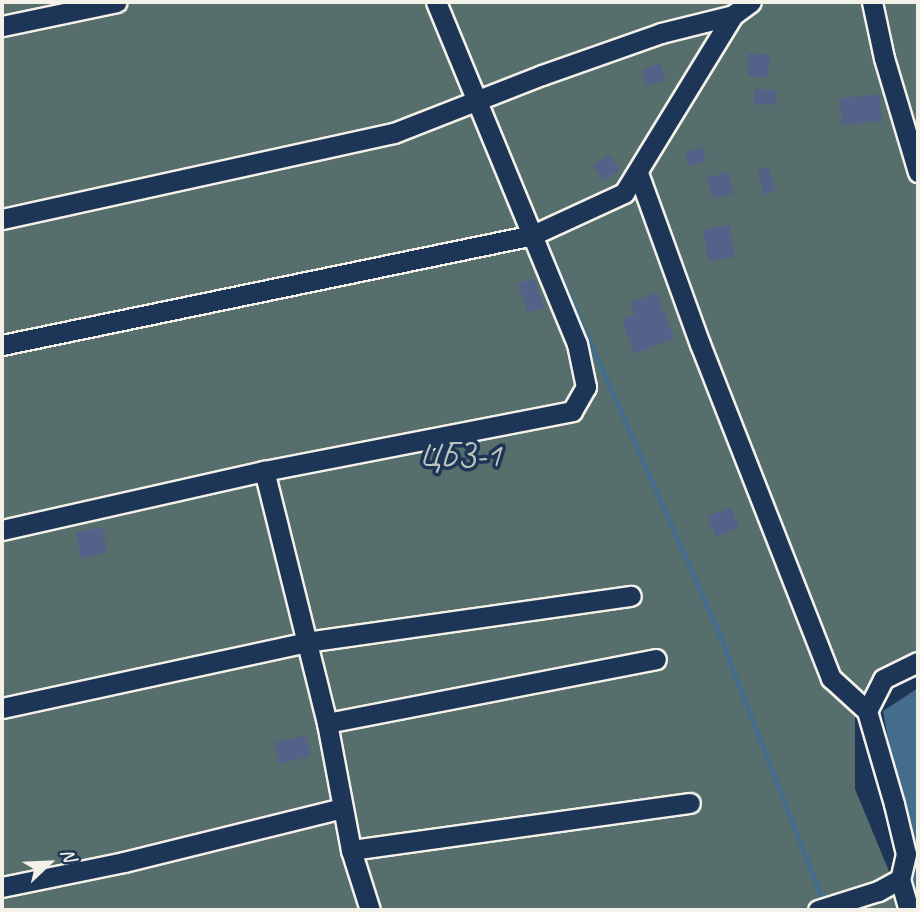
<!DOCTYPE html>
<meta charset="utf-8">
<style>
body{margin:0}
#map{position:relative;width:920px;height:912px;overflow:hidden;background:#1d3557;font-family:Caveat,sans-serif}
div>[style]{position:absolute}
.green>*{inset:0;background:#566f6c}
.water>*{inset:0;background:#446d8b}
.stream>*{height:5px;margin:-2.5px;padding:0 2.5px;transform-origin:2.5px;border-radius:2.5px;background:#446d8b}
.building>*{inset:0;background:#546289;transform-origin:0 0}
.roads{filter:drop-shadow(2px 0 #f4f1e8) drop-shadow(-2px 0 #f4f1e8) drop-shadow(0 2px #f4f1e8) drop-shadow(0 -2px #f4f1e8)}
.minor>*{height:19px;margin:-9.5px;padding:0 9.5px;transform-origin:9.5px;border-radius:9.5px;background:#1d3557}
span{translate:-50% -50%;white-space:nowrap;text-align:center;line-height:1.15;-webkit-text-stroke:7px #1d3557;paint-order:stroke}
.park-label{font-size:33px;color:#bdc4bd}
.frame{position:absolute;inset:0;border:4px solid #f4f1e8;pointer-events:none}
.north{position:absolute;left:14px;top:828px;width:70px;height:70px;-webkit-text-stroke:5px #1d3557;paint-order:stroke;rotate:67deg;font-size:19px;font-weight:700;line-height:28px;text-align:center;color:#f4f1e8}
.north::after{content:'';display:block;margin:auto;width:24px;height:32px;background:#f4f1e8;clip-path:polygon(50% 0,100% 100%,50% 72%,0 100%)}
</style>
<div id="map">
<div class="green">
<div style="clip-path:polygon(2px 2px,918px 2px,918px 672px,855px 695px,855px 789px,905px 910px,2px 910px)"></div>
</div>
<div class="water">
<div style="clip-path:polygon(918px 688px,918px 910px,883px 711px)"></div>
</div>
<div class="stream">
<div style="left:543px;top:236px;width:427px;rotate:66.1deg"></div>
<div style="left:716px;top:626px;width:299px;rotate:68.8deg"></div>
</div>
<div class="building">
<div style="left:749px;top:53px;width:21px;height:23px;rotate:5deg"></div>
<div style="left:661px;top:64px;width:17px;height:20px;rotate:73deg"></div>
<div style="left:755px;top:89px;width:21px;height:15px;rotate:3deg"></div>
<div style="left:879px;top:94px;width:27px;height:40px;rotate:84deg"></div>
<div style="left:702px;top:147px;width:14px;height:18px;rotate:73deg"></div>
<div style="left:609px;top:154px;width:19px;height:20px;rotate:55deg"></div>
<div style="left:769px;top:167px;width:25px;height:12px;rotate:74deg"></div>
<div style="left:728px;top:172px;width:22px;height:22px;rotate:74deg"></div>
<div style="left:729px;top:225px;width:32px;height:27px;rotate:79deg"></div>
<div style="left:534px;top:278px;width:31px;height:17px;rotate:71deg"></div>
<div style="clip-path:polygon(657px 292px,674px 339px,634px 354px,622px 319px,635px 315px,630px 302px)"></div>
<div style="left:731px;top:507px;width:22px;height:25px;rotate:69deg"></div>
<div style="left:102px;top:527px;width:26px;height:27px;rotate:77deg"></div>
<div style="left:306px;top:735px;width:22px;height:33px;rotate:77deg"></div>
</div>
<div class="roads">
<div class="minor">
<div style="left:872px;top:2px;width:57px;rotate:77.9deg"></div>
<div style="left:884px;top:58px;width:119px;rotate:73.4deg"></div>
<div style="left:2px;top:26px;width:117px;rotate:-11.8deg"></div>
<div style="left:638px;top:173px;width:182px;rotate:70.1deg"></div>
<div style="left:700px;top:344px;width:359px;rotate:68.6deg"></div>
<div style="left:831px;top:678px;width:49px;rotate:42.5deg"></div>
<div style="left:867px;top:711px;width:97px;rotate:73.8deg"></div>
<div style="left:894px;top:804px;width:51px;rotate:76.5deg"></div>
<div style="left:906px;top:854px;width:26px;rotate:103deg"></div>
<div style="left:900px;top:879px;width:25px;rotate:151deg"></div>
<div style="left:878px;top:891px;width:63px;rotate:162.4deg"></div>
<div style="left:2px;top:219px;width:401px;rotate:-12.4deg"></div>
<div style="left:394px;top:133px;width:159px;rotate:-21.4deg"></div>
<div style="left:542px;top:75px;width:126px;rotate:-19.4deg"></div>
<div style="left:661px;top:33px;width:74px;rotate:-14deg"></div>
<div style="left:2px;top:345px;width:542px;rotate:-11.7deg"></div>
<div style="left:533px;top:235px;width:100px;rotate:-24.8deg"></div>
<div style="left:624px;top:193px;width:209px;rotate:-58.5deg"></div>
<div style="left:733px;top:15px;width:22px;rotate:-36deg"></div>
<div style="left:2px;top:530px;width:269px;rotate:-12.7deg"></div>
<div style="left:2px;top:708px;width:311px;rotate:-12.2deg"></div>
<div style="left:306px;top:642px;width:328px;rotate:-8.1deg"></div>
<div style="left:867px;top:711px;width:36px;rotate:-63deg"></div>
<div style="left:883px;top:679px;width:39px;rotate:-26deg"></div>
<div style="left:327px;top:723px;width:335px;rotate:-11deg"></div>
<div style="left:351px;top:850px;width:342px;rotate:-7.9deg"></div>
<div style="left:900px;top:879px;width:32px;rotate:74deg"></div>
<div style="left:2px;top:887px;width:125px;rotate:-11.6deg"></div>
<div style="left:124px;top:862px;width:225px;rotate:-13.9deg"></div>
<div style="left:370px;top:910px;width:63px;rotate:-107.6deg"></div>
<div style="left:351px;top:850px;width:129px;rotate:-100.7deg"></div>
<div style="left:327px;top:723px;width:260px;rotate:-104deg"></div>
<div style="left:264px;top:471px;width:314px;rotate:-11deg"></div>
<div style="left:572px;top:411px;width:28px;rotate:-60deg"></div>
<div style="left:586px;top:387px;width:44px;rotate:-101.8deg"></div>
<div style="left:577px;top:344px;width:370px;rotate:-112.4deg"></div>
</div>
</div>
<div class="park-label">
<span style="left:460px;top:456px">ЦБЗ-1</span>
</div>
<div class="frame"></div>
<div class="north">N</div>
</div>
